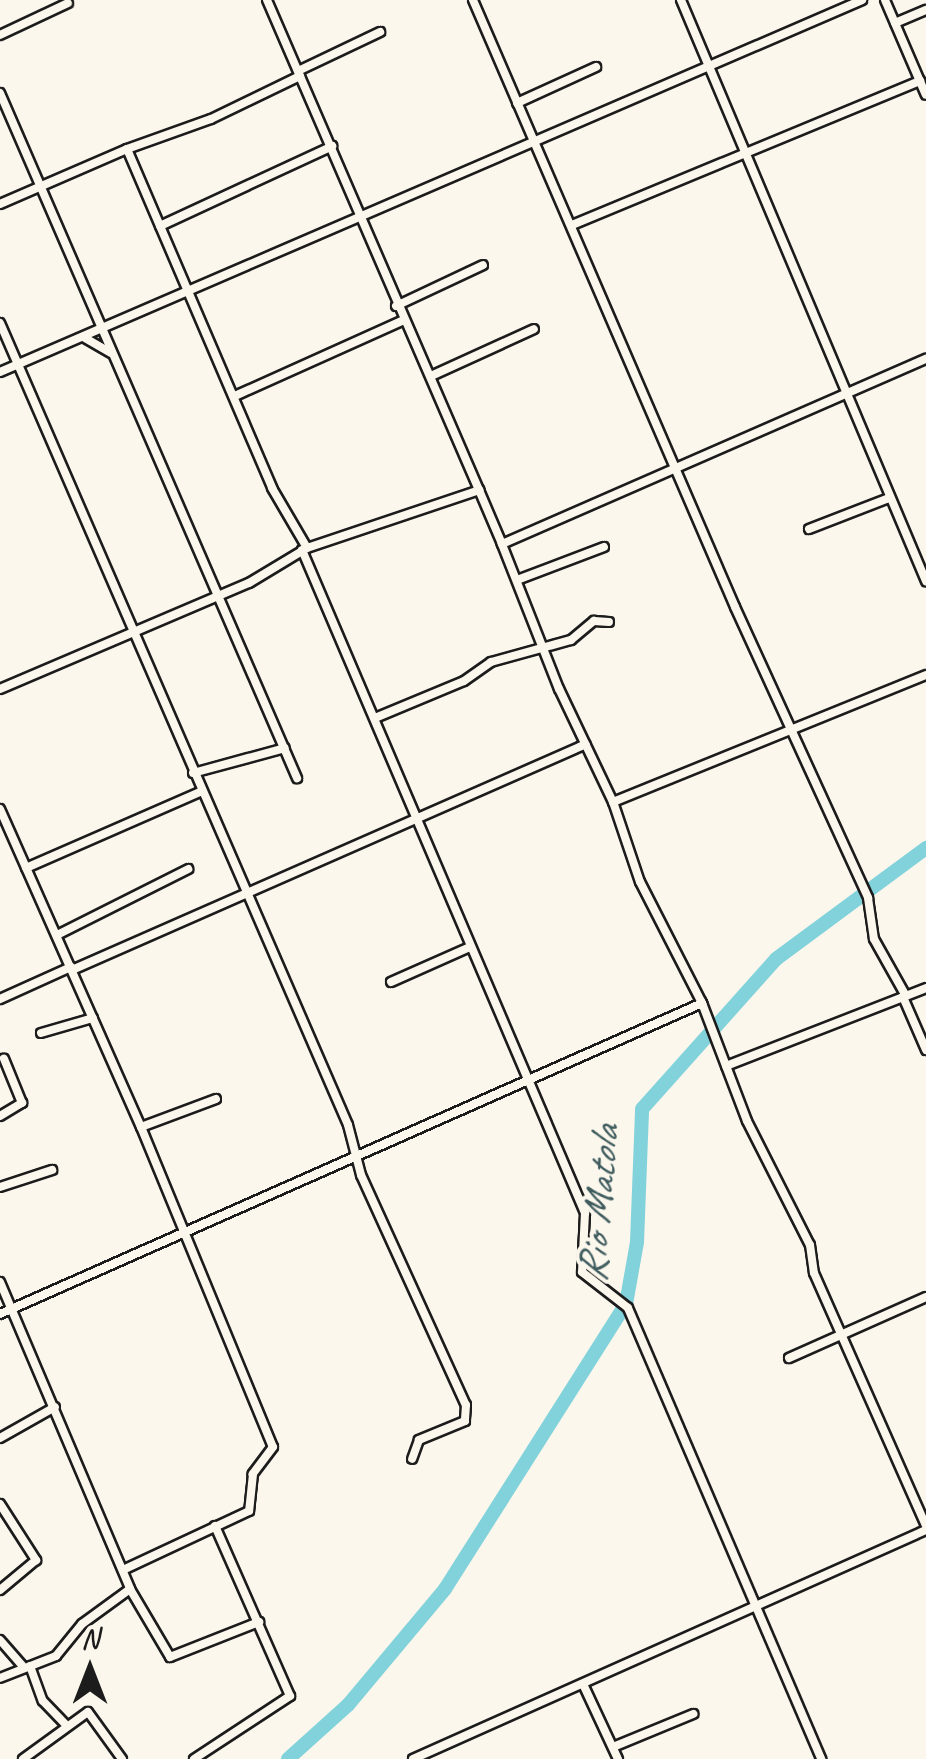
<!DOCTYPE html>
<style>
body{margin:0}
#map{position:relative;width:926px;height:1759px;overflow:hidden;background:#fbf7ec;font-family:Caveat,sans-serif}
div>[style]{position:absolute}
.river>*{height:14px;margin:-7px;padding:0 7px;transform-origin:7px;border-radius:7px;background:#82d2dc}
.roads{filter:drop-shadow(2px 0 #1c1c1c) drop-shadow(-2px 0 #1c1c1c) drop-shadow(0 2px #1c1c1c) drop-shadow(0 -2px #1c1c1c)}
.minor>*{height:8px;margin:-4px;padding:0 4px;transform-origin:4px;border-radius:4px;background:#fbf7ec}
span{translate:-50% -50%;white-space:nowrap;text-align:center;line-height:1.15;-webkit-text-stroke:8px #fbf7ec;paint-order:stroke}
.water-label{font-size:42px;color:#405c5f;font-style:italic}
.north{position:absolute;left:40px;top:1619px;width:100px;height:100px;-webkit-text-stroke:8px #fbf7ec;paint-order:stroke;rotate:0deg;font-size:28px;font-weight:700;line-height:40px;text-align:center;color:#1c1c1c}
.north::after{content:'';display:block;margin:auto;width:35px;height:45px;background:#1c1c1c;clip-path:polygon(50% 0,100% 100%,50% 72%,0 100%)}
</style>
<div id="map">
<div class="river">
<div style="left:288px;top:1759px;width:81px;rotate:-42deg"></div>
<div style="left:348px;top:1705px;width:151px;rotate:-50.1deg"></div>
<div style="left:445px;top:1589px;width:338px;rotate:-57.6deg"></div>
<div style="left:626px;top:1304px;width:63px;rotate:-79.9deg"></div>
<div style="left:637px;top:1242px;width:133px;rotate:-87.8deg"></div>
<div style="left:642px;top:1109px;width:201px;rotate:-48.2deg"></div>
<div style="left:776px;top:959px;width:187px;rotate:-36.5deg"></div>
</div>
<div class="roads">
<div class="minor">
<div style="left:267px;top:0;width:534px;rotate:66.6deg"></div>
<div style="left:473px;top:0;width:661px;rotate:66.65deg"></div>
<div style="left:735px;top:607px;width:320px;rotate:65.4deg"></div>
<div style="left:868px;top:898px;width:41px;rotate:81.7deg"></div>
<div style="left:874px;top:939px;width:65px;rotate:60.7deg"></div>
<div style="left:681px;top:0;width:631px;rotate:67.14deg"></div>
<div style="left:885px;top:0;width:103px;rotate:66.7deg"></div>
<div style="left:895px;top:23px;width:34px;rotate:-23deg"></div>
<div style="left:0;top:35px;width:75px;rotate:-25.2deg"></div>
<div style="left:298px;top:71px;width:91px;rotate:-25.4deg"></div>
<div style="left:0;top:93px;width:747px;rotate:66.56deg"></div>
<div style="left:517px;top:103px;width:87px;rotate:-24.5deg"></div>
<div style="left:127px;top:149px;width:89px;rotate:-19.7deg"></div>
<div style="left:211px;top:119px;width:99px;rotate:-25.8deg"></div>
<div style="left:0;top:204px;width:138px;rotate:-23.4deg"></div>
<div style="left:127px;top:149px;width:369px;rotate:66.8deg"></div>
<div style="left:272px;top:488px;width:69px;rotate:59.7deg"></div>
<div style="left:572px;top:225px;width:377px;rotate:-22.5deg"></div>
<div style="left:160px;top:226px;width:190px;rotate:-24.9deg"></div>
<div style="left:396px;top:306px;width:96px;rotate:-25.2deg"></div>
<div style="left:0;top:323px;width:874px;rotate:66.54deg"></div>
<div style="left:348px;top:1125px;width:52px;rotate:75.4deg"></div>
<div style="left:361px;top:1175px;width:253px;rotate:65.5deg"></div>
<div style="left:466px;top:1405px;width:16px;rotate:94deg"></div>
<div style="left:465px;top:1421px;width:50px;rotate:157.6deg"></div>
<div style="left:419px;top:1440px;width:20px;rotate:110deg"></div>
<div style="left:85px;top:338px;width:30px;rotate:30deg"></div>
<div style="left:0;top:372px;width:939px;rotate:-23.34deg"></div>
<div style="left:431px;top:376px;width:113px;rotate:-24.5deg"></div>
<div style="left:237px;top:395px;width:183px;rotate:-24.2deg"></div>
<div style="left:809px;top:529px;width:86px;rotate:-21.2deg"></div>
<div style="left:302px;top:550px;width:721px;rotate:66.88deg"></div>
<div style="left:585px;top:1213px;width:59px;rotate:92.9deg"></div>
<div style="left:582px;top:1272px;width:58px;rotate:38deg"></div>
<div style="left:628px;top:1308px;width:491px;rotate:66.8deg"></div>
<div style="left:517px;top:580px;width:93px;rotate:-20.8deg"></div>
<div style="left:0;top:689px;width:271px;rotate:-23.1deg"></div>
<div style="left:249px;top:583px;width:68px;rotate:-31.1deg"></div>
<div style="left:307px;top:548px;width:182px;rotate:-18.6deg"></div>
<div style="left:479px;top:490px;width:59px;rotate:66.9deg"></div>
<div style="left:375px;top:718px;width:96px;rotate:-22.6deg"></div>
<div style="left:464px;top:681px;width:33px;rotate:-35deg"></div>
<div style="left:491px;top:662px;width:83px;rotate:-15.4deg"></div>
<div style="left:571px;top:640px;width:30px;rotate:-40deg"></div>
<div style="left:594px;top:621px;width:15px;rotate:4deg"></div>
<div style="left:193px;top:773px;width:95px;rotate:-15.2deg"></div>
<div style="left:613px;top:802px;width:338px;rotate:-22.1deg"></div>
<div style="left:0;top:809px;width:348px;rotate:66.1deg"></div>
<div style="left:141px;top:1127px;width:346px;rotate:67.6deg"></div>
<div style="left:273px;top:1447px;width:34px;rotate:127deg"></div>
<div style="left:253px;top:1474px;width:37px;rotate:96deg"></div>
<div style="left:249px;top:1511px;width:139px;rotate:154.9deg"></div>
<div style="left:26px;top:868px;width:192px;rotate:-23.6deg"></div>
<div style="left:57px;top:935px;width:147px;rotate:-26.7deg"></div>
<div style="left:72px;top:970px;width:561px;rotate:-23.73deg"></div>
<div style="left:391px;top:982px;width:86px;rotate:-23.9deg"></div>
<div style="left:903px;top:997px;width:58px;rotate:66.5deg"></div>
<div style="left:0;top:999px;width:78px;rotate:-24.3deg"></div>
<div style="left:702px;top:1003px;width:126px;rotate:69.1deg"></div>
<div style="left:747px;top:1121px;width:139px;rotate:63.1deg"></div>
<div style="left:810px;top:1245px;width:28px;rotate:82deg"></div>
<div style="left:814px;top:1273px;width:277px;rotate:66.1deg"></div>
<div style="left:41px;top:1033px;width:54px;rotate:-16.1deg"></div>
<div style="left:726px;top:1066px;width:215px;rotate:-21.3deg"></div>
<div style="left:0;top:1116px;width:26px;rotate:-31deg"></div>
<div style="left:22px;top:1103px;width:48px;rotate:-112.2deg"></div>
<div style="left:141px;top:1127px;width:80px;rotate:-20.5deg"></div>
<div style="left:0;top:1187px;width:55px;rotate:-18.1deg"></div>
<div style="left:0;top:1282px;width:333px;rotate:67deg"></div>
<div style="left:130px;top:1589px;width:59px;rotate:143.9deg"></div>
<div style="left:82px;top:1624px;width:41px;rotate:129.1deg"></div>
<div style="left:56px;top:1656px;width:60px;rotate:158.6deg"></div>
<div style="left:0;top:1314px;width:768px;rotate:-23.89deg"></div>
<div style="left:702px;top:1003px;width:136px;rotate:-117.1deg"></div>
<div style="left:640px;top:882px;width:84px;rotate:-108.6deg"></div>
<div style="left:613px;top:802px;width:125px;rotate:-115.5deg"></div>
<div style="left:559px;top:689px;width:156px;rotate:-111.5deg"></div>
<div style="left:502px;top:544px;width:463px;rotate:-23.6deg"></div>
<div style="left:789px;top:1358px;width:150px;rotate:-24deg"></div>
<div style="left:0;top:1438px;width:63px;rotate:-29.4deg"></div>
<div style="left:0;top:1504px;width:67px;rotate:57.3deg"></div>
<div style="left:36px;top:1560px;width:47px;rotate:140.2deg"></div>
<div style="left:130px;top:1589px;width:79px;rotate:59.5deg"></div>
<div style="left:170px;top:1657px;width:96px;rotate:-21.5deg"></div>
<div style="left:0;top:1640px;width:35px;rotate:49deg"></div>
<div style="left:30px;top:1666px;width:37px;rotate:70deg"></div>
<div style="left:43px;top:1701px;width:33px;rotate:46deg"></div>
<div style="left:583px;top:1684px;width:83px;rotate:65deg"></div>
<div style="left:613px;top:1747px;width:87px;rotate:-22.4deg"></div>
<div style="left:23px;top:1759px;width:80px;rotate:-35.9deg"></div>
<div style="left:88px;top:1712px;width:58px;rotate:54.1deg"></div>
<div style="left:194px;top:1759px;width:115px;rotate:-33.3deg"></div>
<div style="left:290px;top:1696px;width:186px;rotate:-113.8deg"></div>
<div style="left:413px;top:1759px;width:562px;rotate:-24.06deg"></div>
</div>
</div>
<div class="water-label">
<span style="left:599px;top:1204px;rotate:-85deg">Rio Matola</span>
</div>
<div class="north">N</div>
</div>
